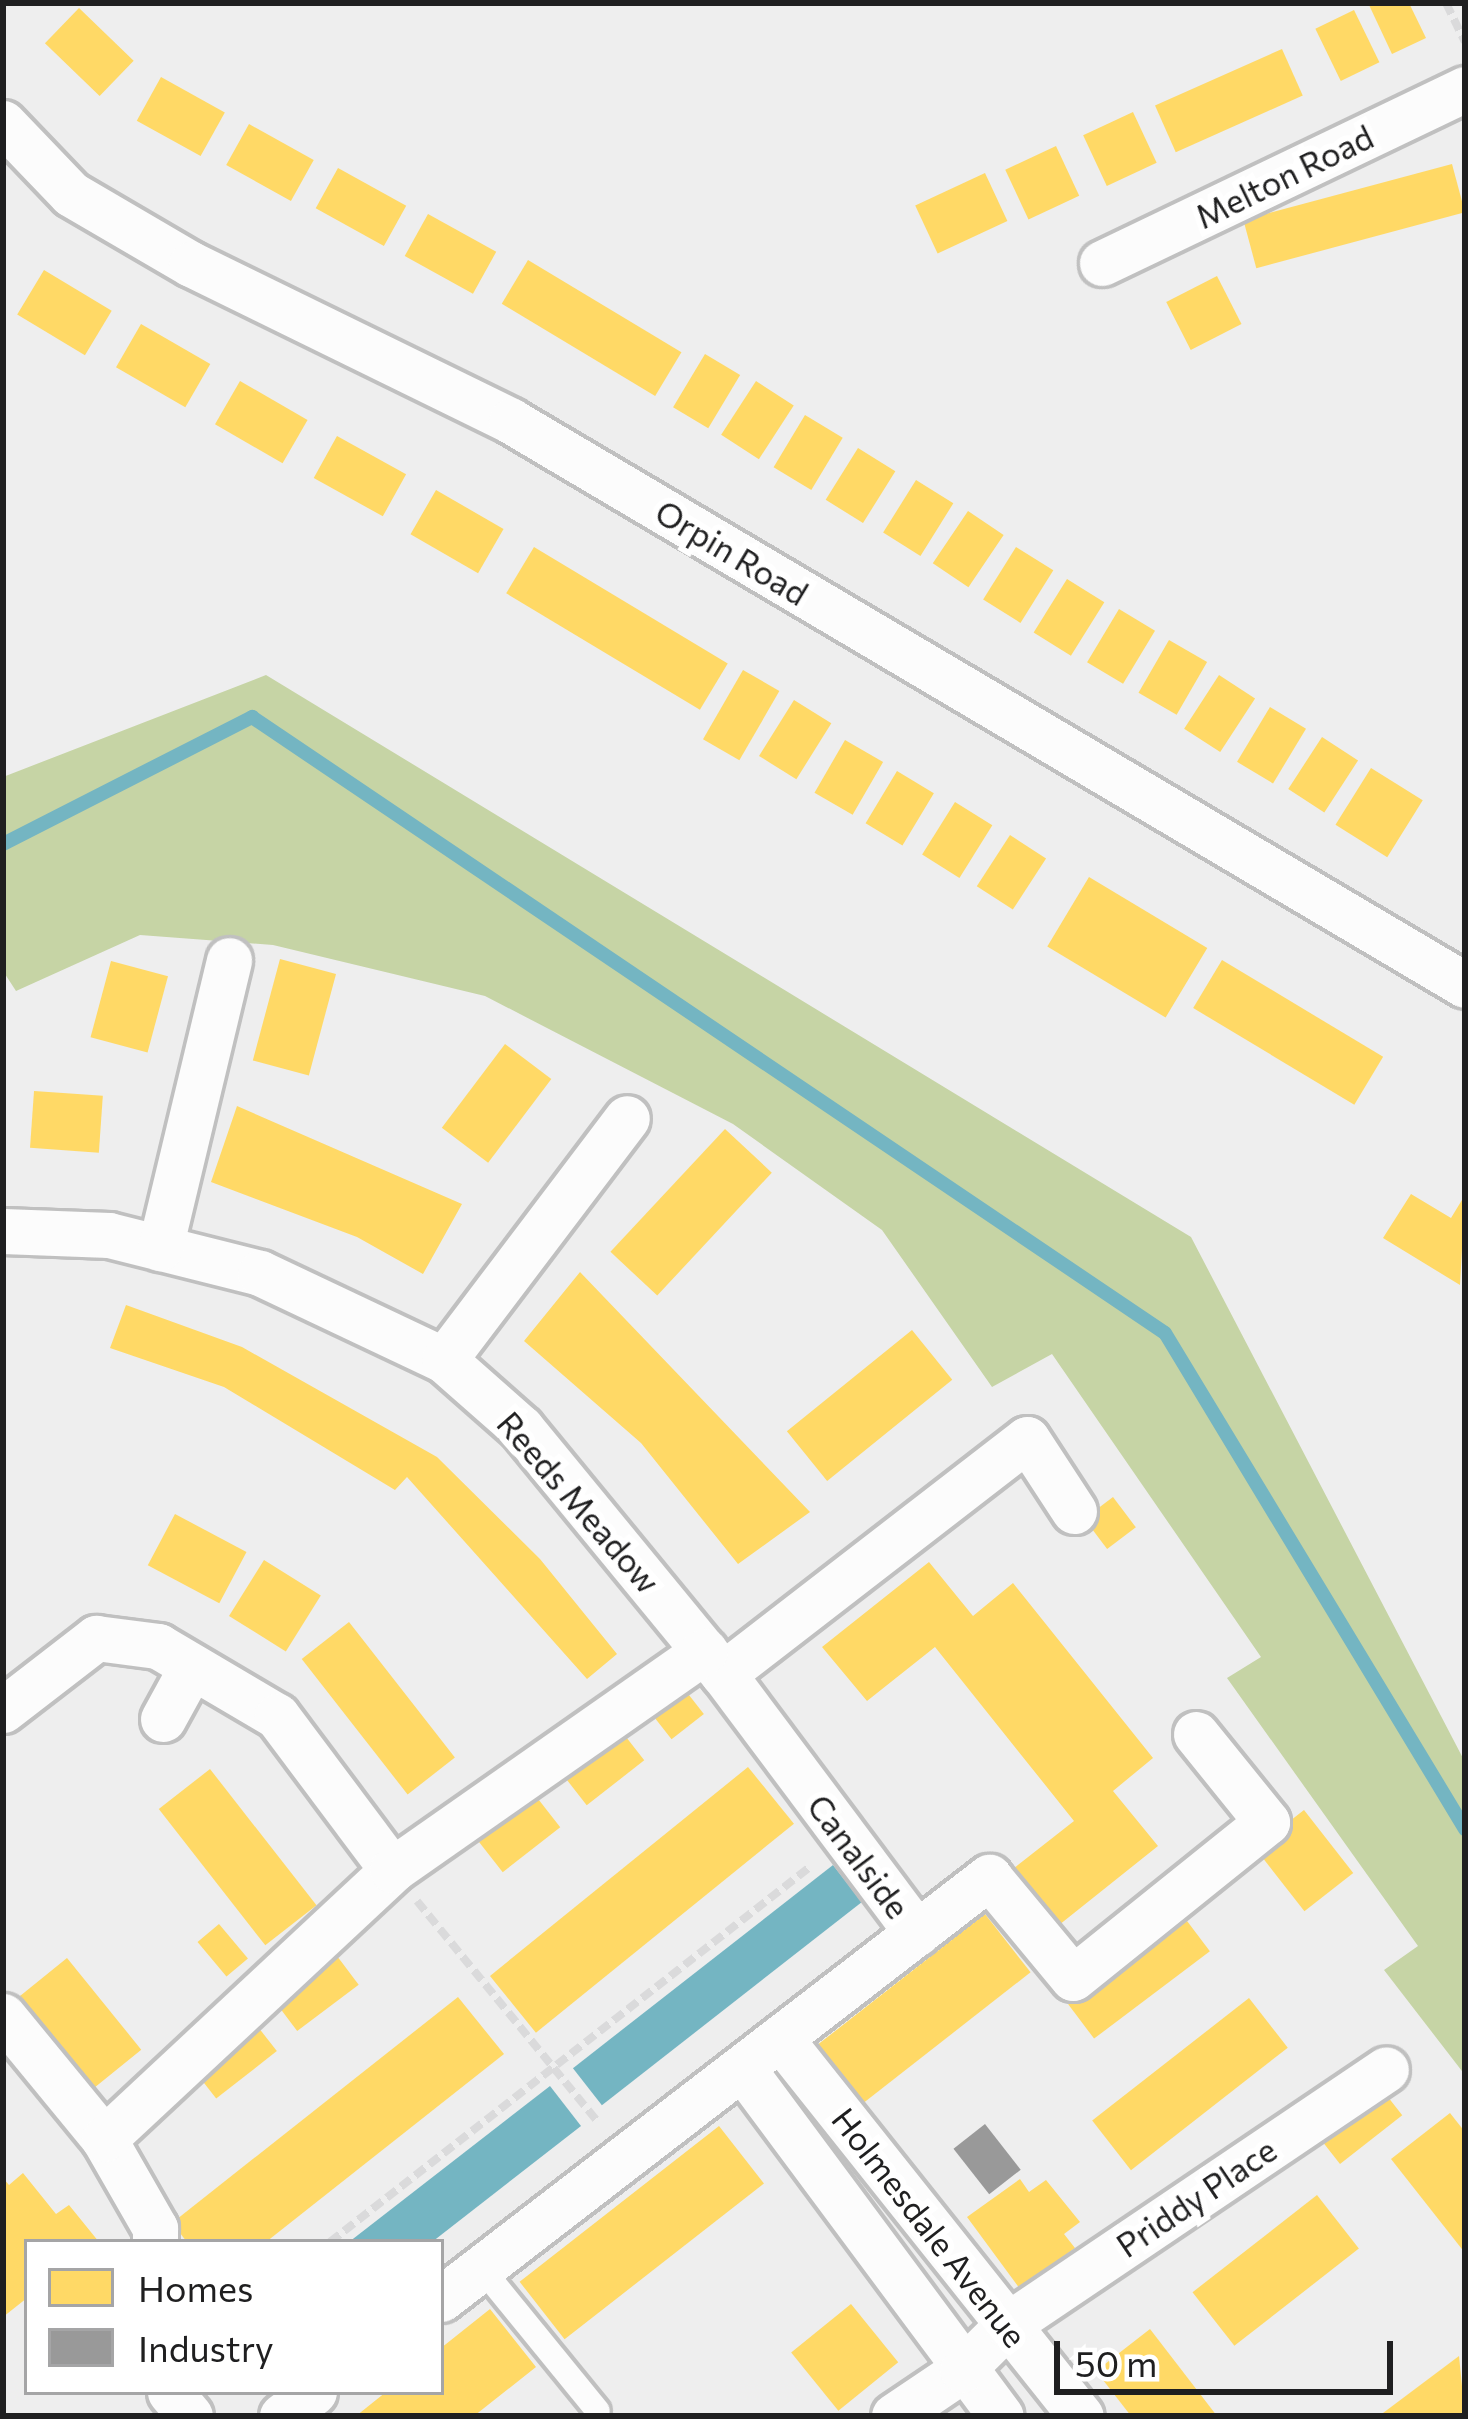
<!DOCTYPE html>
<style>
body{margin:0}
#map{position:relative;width:1468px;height:2419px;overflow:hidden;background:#eee;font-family:Commissioner,sans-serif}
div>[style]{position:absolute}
.forest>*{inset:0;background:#c6d4a5}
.water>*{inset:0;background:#74b5c2;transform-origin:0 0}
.homes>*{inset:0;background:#ffd966;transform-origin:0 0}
.industry>*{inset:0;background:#999;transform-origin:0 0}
.stream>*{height:14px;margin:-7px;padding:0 7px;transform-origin:7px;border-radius:7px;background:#74b5c2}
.path>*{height:8px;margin-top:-4px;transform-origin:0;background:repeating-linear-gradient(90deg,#dadadb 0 12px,transparent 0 18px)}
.roads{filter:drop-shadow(3px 0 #c0c0c0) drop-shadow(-3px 0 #c0c0c0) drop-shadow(0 3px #c0c0c0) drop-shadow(0 -3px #c0c0c0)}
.service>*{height:24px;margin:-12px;padding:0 12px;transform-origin:12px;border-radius:12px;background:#fcfcfc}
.minor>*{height:45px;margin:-22.5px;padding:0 22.5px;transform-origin:22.5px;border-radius:22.5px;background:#fcfcfc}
span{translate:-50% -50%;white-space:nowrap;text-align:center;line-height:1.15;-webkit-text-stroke:12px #fff;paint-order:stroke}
.street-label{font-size:33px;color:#1f1f20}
.frame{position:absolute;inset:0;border:6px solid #1f1f20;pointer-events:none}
.legend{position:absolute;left:24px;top:2239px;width:420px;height:156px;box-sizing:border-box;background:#fff;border:3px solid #a5a5a6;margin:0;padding:15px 21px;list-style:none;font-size:36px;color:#1f1f20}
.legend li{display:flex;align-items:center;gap:24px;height:60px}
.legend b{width:60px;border:3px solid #a5a5a6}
.scale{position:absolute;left:1054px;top:2341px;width:339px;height:54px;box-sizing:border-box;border:6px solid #1f1f20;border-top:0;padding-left:15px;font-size:36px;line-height:42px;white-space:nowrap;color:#1f1f20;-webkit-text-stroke:9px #fff;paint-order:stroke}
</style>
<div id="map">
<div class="forest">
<div style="clip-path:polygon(266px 675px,1191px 1237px,1465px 1762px,1465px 2075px,1384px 1970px,1418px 1946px,1227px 1678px,1261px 1657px,1052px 1354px,992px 1387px,882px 1230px,733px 1124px,485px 996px,273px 945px,140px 935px,16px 991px,3px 971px,3px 777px)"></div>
</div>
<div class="water">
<div style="left:833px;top:1865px;width:47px;height:330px;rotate:52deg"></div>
<div style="clip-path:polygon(550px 2086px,581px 2126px,432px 2242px,349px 2242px)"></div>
</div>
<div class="homes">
<div style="clip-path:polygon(1409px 3px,1426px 38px,1392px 54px,1369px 5px)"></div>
<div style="left:79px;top:8px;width:76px;height:49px;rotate:44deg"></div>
<div style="left:1354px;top:10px;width:58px;height:43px;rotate:64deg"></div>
<div style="left:1282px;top:49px;width:51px;height:139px;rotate:66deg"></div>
<div style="left:161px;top:77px;width:73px;height:50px;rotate:29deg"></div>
<div style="left:1133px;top:112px;width:56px;height:55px;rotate:65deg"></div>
<div style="left:249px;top:124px;width:74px;height:47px;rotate:29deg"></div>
<div style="left:1056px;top:146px;width:55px;height:56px;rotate:65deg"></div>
<div style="left:1452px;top:164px;width:50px;height:216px;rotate:75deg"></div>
<div style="left:338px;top:168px;width:78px;height:46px;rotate:29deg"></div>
<div style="left:985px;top:173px;width:53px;height:77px;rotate:65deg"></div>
<div style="left:428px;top:214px;width:78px;height:48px;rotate:29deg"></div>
<div style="left:528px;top:260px;width:179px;height:51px;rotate:31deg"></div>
<div style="left:44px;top:270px;width:79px;height:52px;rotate:31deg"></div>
<div style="left:1217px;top:276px;width:54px;height:57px;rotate:63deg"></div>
<div style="left:141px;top:324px;width:80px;height:50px;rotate:30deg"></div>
<div style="left:705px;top:354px;width:41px;height:62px;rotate:31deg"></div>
<div style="left:240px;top:381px;width:78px;height:50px;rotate:30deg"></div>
<div style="left:756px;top:381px;width:45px;height:64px;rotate:33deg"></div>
<div style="left:805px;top:415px;width:44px;height:61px;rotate:31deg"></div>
<div style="left:337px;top:436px;width:79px;height:48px;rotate:29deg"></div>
<div style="left:858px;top:448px;width:44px;height:61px;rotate:32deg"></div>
<div style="left:916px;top:480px;width:44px;height:62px;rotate:32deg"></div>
<div style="left:436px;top:490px;width:78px;height:51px;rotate:30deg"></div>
<div style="left:968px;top:511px;width:43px;height:63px;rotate:34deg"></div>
<div style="left:534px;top:547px;width:226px;height:54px;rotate:31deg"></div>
<div style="left:1016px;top:547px;width:44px;height:62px;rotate:32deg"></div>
<div style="left:1067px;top:579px;width:44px;height:63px;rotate:32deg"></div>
<div style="left:1119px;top:609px;width:42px;height:62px;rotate:31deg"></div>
<div style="left:1169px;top:640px;width:44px;height:61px;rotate:30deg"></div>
<div style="left:743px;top:670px;width:42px;height:80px;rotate:30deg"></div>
<div style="left:1219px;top:675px;width:43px;height:64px;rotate:33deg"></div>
<div style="left:794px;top:700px;width:44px;height:66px;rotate:32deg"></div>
<div style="left:1270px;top:707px;width:42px;height:64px;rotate:31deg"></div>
<div style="left:1322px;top:737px;width:43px;height:62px;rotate:33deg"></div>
<div style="left:845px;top:740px;width:44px;height:61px;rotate:30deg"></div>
<div style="left:1371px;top:768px;width:61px;height:67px;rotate:32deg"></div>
<div style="left:897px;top:771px;width:43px;height:61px;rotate:31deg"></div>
<div style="left:955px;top:802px;width:44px;height:62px;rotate:32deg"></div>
<div style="left:1010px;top:835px;width:43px;height:61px;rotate:33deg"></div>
<div style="left:1089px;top:877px;width:138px;height:81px;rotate:31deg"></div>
<div style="left:280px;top:959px;width:58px;height:105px;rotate:15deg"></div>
<div style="left:1222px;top:960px;width:188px;height:56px;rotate:31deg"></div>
<div style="left:111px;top:961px;width:59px;height:79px;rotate:15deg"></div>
<div style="left:505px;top:1044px;width:58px;height:105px;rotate:37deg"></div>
<div style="left:34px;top:1091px;width:69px;height:57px;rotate:4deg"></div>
<div style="clip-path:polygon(237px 1106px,462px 1204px,423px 1274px,357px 1237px,211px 1182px)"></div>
<div style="left:725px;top:1129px;width:64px;height:168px;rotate:43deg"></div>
<div style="clip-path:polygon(1411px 1194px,1451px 1218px,1465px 1195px,1460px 1285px,1383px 1238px)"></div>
<div style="clip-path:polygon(580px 1272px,810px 1512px,738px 1564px,641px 1443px,524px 1341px)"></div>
<div style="clip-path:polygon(126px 1305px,242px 1347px,437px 1457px,540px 1559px,617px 1654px,587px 1679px,407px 1477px,395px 1490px,224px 1387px,110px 1348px)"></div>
<div style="left:912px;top:1330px;width:64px;height:161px;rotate:51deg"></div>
<div style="left:1113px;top:1497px;width:38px;height:36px;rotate:53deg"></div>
<div style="left:175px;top:1514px;width:81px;height:58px;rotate:28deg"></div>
<div style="left:264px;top:1560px;width:67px;height:66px;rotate:32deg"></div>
<div style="clip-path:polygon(929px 1562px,973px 1616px,1013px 1583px,1153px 1758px,1113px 1791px,1158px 1846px,1049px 1933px,1004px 1876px,1074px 1821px,935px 1647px,867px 1701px,822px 1647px)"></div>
<div style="left:349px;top:1622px;width:172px;height:60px;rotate:52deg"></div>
<div style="left:678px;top:1681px;width:42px;height:41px;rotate:52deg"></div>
<div style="left:619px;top:1728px;width:41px;height:73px;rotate:52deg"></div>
<div style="left:748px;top:1767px;width:73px;height:332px;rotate:51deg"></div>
<div style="left:210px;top:1769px;width:173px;height:65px;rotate:52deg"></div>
<div style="left:535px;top:1795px;width:41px;height:73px;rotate:52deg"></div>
<div style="left:1304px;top:1810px;width:80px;height:62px;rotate:52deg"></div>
<div style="left:985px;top:1914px;width:74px;height:217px;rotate:52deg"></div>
<div style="left:1184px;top:1917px;width:43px;height:145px;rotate:53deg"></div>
<div style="left:219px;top:1924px;width:45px;height:28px;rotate:50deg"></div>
<div style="left:334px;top:1952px;width:41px;height:77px;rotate:53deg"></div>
<div style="left:67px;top:1958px;width:118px;height:64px;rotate:51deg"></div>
<div style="clip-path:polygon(458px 1997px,504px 2054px,266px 2242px,187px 2242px,172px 2223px)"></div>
<div style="left:1249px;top:1998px;width:63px;height:199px;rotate:52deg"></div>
<div style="left:251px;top:2018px;width:42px;height:77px;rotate:52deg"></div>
<div style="left:1377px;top:2083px;width:41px;height:79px;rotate:52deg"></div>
<div style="clip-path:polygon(1450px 2113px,1465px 2132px,1465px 2253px,1391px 2159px)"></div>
<div style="left:719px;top:2126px;width:73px;height:253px;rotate:52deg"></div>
<div style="clip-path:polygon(23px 2173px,56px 2214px,69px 2205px,99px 2242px,27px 2242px,27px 2298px,3px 2317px,3px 2178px,9px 2185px)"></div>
<div style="clip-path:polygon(1020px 2179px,1029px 2192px,1046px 2180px,1080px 2222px,1064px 2234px,1075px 2248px,1020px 2289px,967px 2217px)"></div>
<div style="left:1317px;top:2195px;width:68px;height:158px;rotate:52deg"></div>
<div style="left:851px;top:2304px;width:75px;height:77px;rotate:51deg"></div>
<div style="clip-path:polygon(490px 2309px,536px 2367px,474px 2416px,356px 2416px,386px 2392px,441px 2392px,441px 2348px)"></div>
<div style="clip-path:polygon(1150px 2329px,1217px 2416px,1131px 2416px,1096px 2371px)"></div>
<div style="clip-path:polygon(1459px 2356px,1465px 2416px,1379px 2416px)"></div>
</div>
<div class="industry">
<div style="left:985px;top:2124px;width:58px;height:40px;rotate:52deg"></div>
</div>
<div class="stream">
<div style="left:3px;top:844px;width:280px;rotate:-27deg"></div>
<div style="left:252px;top:717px;width:1101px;rotate:34.01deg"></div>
<div style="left:1165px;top:1333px;width:580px;rotate:58.83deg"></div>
</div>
<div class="path">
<div style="left:1446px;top:3px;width:43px;rotate:64deg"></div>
<div style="left:417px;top:1901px;width:286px;rotate:50.7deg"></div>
<div style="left:330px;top:2242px;width:611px;rotate:-38.01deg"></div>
</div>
<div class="roads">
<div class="service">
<div style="left:482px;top:2269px;width:183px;rotate:50.8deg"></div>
</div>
<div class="minor">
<div style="left:3px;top:123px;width:98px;rotate:46.2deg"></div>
<div style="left:71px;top:194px;width:139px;rotate:30.3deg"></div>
<div style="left:191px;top:264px;width:356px;rotate:26.1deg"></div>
<div style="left:511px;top:421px;width:1108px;rotate:30.59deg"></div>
<div style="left:1102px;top:263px;width:403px;rotate:-25.6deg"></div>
<div style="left:3px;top:1231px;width:106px;rotate:2.2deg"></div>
<div style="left:109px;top:1235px;width:156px;rotate:14.1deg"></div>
<div style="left:260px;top:1273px;width:204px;rotate:25.3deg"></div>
<div style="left:444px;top:1360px;width:103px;rotate:41.4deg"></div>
<div style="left:521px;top:1428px;width:318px;rotate:50.6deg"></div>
<div style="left:160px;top:1248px;width:296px;rotate:-76.5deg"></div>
<div style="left:444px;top:1360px;width:303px;rotate:-52.9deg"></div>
<div style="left:3px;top:1710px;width:118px;rotate:-37.7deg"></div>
<div style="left:96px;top:1638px;width:63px;rotate:7.4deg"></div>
<div style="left:158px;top:1646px;width:138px;rotate:30.5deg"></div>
<div style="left:277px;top:1716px;width:192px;rotate:53.2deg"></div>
<div style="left:163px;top:1719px;width:60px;rotate:-61.3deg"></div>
<div style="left:917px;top:1933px;width:324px;rotate:-126.8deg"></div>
<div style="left:723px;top:1674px;width:384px;rotate:-37.7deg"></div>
<div style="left:1027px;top:1439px;width:86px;rotate:56.9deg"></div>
<div style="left:3px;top:2016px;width:159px;rotate:50.6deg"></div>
<div style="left:104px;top:2139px;width:103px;rotate:60.2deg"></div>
<div style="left:155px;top:2228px;width:14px;rotate:90deg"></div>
<div style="left:780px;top:2038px;width:483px;rotate:51.5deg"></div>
<div style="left:743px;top:2069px;width:432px;rotate:53.4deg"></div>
<div style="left:104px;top:2139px;width:394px;rotate:-43deg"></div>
<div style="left:392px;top:1870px;width:382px;rotate:-35deg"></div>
<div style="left:441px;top:2299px;width:692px;rotate:-37.6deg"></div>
<div style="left:989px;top:1877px;width:131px;rotate:50.3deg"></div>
<div style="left:1073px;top:1978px;width:249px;rotate:-38.8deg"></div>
<div style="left:1267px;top:1822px;width:113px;rotate:-128.9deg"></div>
<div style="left:170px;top:2392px;width:31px;rotate:50deg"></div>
<div style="left:282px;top:2416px;width:40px;rotate:-37deg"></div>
<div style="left:894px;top:2416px;width:82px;rotate:-34.1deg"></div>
<div style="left:962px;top:2370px;width:64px;rotate:-45deg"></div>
<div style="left:1007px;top:2325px;width:457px;rotate:-34deg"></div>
</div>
</div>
<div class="street-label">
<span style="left:1284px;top:176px;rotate:-26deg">Melton Road</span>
<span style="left:732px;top:552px;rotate:31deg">Orpin Road</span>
<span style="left:579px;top:1502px;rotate:49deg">Reeds Meadow</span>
<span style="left:859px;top:1856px;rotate:53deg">Canalside</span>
<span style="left:1196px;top:2197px;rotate:-34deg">Priddy Place</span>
<span style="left:930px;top:2227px;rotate:52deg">Holmesdale Avenue</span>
</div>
<div class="frame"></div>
<ul class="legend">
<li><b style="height:33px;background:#ffd966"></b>Homes</li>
<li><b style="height:33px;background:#999"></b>Industry</li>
</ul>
<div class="scale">50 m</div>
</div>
